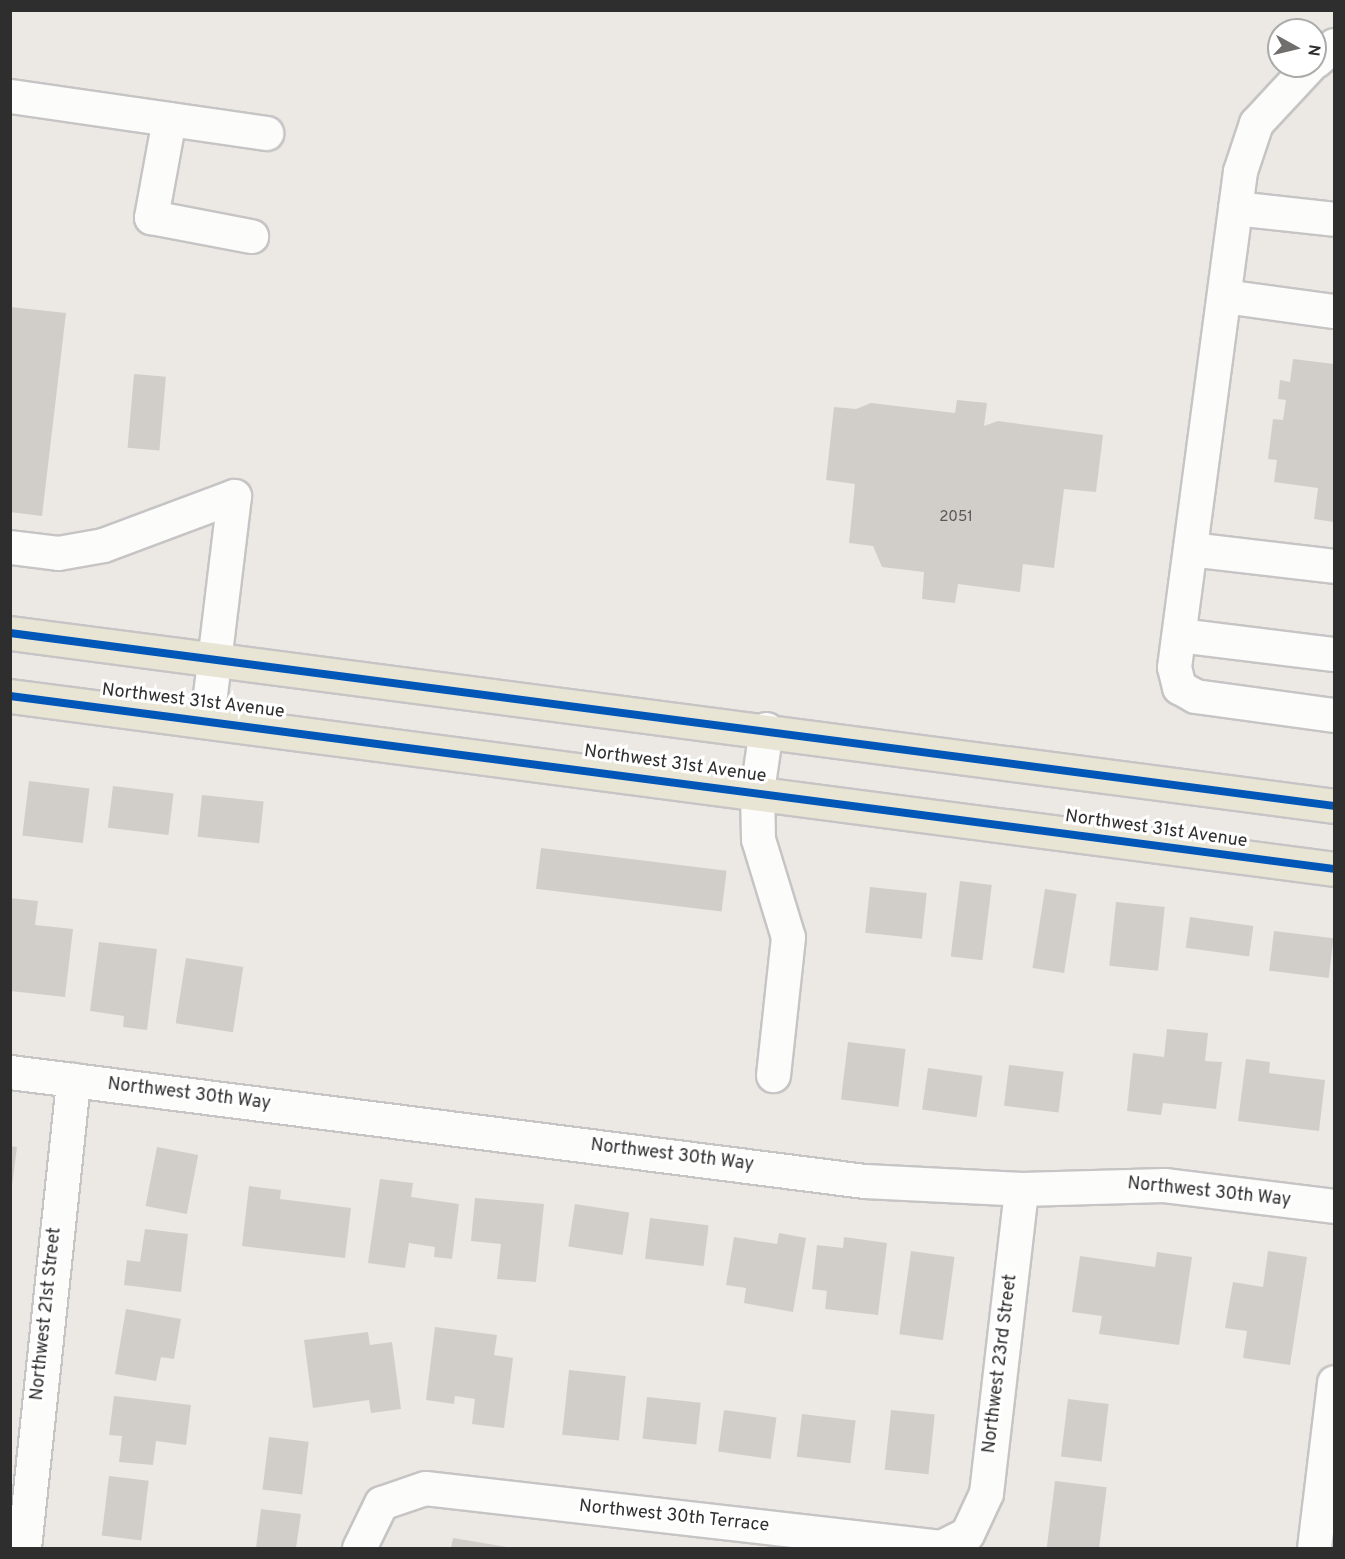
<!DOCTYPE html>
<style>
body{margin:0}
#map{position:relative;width:1345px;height:1559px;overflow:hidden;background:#ece8e4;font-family:Overpass,sans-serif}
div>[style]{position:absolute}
.building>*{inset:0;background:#d1ceca;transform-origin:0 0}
.roads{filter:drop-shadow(2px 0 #c6c4c5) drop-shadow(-2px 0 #c6c4c5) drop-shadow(0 2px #c6c4c5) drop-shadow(0 -2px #c6c4c5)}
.minor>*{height:33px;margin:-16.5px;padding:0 16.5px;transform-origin:16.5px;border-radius:16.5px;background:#fcfcfb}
.major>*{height:33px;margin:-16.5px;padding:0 16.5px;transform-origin:16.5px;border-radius:16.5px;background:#e9e5d5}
.cycleway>*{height:8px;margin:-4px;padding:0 4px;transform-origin:4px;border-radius:4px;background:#0057b8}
span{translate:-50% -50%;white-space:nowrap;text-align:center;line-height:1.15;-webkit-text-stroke:6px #fff;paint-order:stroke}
.number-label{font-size:15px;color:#585857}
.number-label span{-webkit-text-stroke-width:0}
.street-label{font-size:18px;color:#2e2e2e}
.frame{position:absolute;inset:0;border:12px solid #2e2e2e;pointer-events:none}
.north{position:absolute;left:1267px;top:18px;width:60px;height:60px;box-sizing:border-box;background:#fff;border:2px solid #ababab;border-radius:50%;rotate:98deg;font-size:16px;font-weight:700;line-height:24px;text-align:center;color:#2e2e2e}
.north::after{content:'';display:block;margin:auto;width:21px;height:27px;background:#706f6e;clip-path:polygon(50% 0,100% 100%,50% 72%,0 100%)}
</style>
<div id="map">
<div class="building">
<div style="clip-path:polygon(10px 307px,66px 313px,42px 516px,10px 512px)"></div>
<div style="clip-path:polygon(1293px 359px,1334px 364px,1334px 522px,1314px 519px,1318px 488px,1274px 482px,1277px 460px,1268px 459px,1273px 419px,1283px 420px,1286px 400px,1278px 399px,1280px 380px,1290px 382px)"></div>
<div style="left:134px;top:374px;width:32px;height:74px;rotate:5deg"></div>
<div style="clip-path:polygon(957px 400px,987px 403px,984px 426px,998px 421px,1103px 435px,1096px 492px,1064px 489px,1054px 568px,1023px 564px,1020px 592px,958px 584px,955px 603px,922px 599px,924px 572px,882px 567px,873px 546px,849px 543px,855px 484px,826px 480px,834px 407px,856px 409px,871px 403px,955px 413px)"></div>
<div style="left:29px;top:781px;width:61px;height:55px;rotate:7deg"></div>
<div style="left:113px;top:786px;width:61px;height:42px;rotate:7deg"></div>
<div style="left:202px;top:795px;width:62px;height:42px;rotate:6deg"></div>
<div style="left:541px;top:848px;width:187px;height:41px;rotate:7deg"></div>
<div style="left:960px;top:881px;width:32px;height:76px;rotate:7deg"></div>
<div style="left:870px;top:887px;width:57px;height:46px;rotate:6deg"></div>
<div style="left:1045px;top:889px;width:32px;height:80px;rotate:9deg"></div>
<div style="clip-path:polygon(10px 898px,38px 901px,35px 925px,73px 929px,65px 997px,10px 991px)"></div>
<div style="left:1116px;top:902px;width:49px;height:64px;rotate:6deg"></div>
<div style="left:1190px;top:917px;width:64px;height:31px;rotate:8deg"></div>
<div style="left:1274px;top:931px;width:60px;height:40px;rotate:7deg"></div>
<div style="clip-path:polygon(99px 942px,157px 949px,147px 1030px,123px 1027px,124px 1016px,90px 1011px)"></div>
<div style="left:186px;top:958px;width:58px;height:66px;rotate:9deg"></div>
<div style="clip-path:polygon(1167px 1029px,1208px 1033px,1205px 1061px,1222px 1062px,1216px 1109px,1163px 1103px,1161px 1115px,1127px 1111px,1133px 1053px,1164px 1057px)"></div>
<div style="left:848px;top:1042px;width:58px;height:58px;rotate:7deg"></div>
<div style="clip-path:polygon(1246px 1059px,1270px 1062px,1269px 1073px,1325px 1080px,1319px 1131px,1238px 1121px)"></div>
<div style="left:1009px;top:1065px;width:55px;height:41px;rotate:7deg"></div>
<div style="left:928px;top:1068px;width:55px;height:42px;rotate:8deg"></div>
<div style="clip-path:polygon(10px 1146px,17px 1147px,12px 1186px,10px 1186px)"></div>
<div style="left:157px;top:1147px;width:42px;height:60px;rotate:11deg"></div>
<div style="clip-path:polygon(380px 1179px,413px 1183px,411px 1197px,459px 1204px,452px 1259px,434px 1257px,435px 1247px,409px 1243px,405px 1268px,368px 1263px)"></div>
<div style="clip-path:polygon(249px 1186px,281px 1190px,280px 1199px,351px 1208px,345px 1258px,242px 1246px)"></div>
<div style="clip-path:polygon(475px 1198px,544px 1204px,536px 1282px,497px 1279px,501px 1244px,471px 1241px)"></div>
<div style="left:575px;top:1204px;width:55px;height:43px;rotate:9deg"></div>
<div style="left:650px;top:1218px;width:59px;height:41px;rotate:7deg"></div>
<div style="clip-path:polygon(145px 1229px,188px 1234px,181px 1292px,124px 1285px,127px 1260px,140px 1262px)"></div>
<div style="clip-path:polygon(779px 1233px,806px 1238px,793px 1312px,744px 1303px,746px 1288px,726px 1285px,734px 1237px,777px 1244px)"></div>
<div style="clip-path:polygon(844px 1237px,887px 1243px,878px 1315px,825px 1309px,827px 1291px,812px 1289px,817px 1245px,843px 1248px)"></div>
<div style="left:911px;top:1251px;width:44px;height:84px;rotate:8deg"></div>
<div style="clip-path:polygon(1268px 1251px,1307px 1257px,1290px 1365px,1243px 1358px,1247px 1331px,1225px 1328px,1233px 1282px,1263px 1287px)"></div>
<div style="clip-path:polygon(1157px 1252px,1192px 1257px,1179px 1345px,1099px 1334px,1102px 1316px,1072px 1312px,1080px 1256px,1155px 1267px)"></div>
<div style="clip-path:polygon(126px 1309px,181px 1319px,174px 1359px,161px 1357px,156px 1381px,115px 1374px)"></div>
<div style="clip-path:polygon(435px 1327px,497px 1335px,494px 1355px,513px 1358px,504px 1428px,472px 1424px,475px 1399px,455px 1396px,454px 1404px,426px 1400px)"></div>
<div style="clip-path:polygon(368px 1332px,370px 1345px,392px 1342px,401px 1409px,371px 1413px,369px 1400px,313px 1408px,304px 1340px)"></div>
<div style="left:569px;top:1370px;width:57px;height:65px;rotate:6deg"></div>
<div style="clip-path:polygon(114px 1396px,191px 1405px,186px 1445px,156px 1441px,153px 1465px,119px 1462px,122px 1436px,109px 1435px)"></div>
<div style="left:647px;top:1397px;width:54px;height:42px;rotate:6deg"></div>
<div style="left:1068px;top:1399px;width:41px;height:58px;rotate:7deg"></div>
<div style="left:724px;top:1410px;width:53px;height:42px;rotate:8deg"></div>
<div style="left:891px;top:1410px;width:44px;height:60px;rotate:6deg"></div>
<div style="left:802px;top:1414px;width:54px;height:43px;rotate:7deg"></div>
<div style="left:269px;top:1437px;width:40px;height:53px;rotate:7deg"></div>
<div style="left:109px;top:1476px;width:40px;height:60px;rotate:7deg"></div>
<div style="left:1055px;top:1481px;width:52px;height:67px;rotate:7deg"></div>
<div style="clip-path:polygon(261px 1509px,301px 1514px,296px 1548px,256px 1548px)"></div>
<div style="clip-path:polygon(453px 1538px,507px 1547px,507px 1548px,451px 1548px)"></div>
</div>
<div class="roads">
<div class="minor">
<div style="left:1315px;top:61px;width:25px;rotate:-40deg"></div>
<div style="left:1309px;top:66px;width:78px;rotate:132.9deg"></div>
<div style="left:1256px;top:123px;width:51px;rotate:108.4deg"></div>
<div style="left:1240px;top:171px;width:500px;rotate:97.58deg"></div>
<div style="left:1174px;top:667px;width:21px;rotate:76deg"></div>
<div style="left:1179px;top:687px;width:18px;rotate:29deg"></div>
<div style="left:1195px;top:696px;width:140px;rotate:7.8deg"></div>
<div style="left:10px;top:96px;width:259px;rotate:8.2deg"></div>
<div style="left:169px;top:119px;width:100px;rotate:100.4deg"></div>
<div style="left:151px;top:217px;width:102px;rotate:10.8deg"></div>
<div style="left:1235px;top:208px;width:100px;rotate:6.3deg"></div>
<div style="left:1224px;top:296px;width:111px;rotate:7.8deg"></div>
<div style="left:10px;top:547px;width:48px;rotate:7.1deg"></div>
<div style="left:58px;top:553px;width:46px;rotate:-10.1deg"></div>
<div style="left:103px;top:545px;width:140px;rotate:-20.5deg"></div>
<div style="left:234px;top:496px;width:224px;rotate:96.9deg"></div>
<div style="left:1190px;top:549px;width:145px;rotate:6.7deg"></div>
<div style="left:1179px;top:635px;width:156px;rotate:7deg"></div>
<div style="left:766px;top:729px;width:63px;rotate:98.3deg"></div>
<div style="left:757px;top:791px;width:48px;rotate:88.8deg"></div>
<div style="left:758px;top:839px;width:102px;rotate:73deg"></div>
<div style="left:788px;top:937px;width:139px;rotate:96.2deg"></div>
<div style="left:10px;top:1072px;width:862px;rotate:7.27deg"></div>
<div style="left:865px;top:1181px;width:156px;rotate:2.9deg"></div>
<div style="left:1021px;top:1189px;width:143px;rotate:-1.6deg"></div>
<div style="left:1164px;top:1185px;width:171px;rotate:7deg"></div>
<div style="left:24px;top:1548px;width:471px;rotate:-84deg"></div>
<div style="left:359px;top:1548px;width:50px;rotate:-63.9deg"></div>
<div style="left:381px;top:1503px;width:46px;rotate:-18.8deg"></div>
<div style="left:425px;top:1488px;width:519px;rotate:6.52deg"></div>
<div style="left:941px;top:1547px;width:29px;rotate:-27deg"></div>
<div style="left:967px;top:1534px;width:45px;rotate:-65.1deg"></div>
<div style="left:986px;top:1493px;width:306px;rotate:-83.4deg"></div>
<div style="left:1314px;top:1548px;width:167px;rotate:-83.1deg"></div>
</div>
<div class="major">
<div style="left:10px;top:633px;width:1335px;rotate:7.44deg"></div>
<div style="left:10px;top:696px;width:1335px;rotate:7.44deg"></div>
</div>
</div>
<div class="cycleway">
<div style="left:10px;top:633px;width:1335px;rotate:7.44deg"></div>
<div style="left:10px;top:696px;width:1335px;rotate:7.44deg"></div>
</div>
<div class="number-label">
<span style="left:956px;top:518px">2051</span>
</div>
<div class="street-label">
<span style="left:193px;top:702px;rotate:7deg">Northwest 31st Avenue</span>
<span style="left:675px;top:765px;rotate:8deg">Northwest 31st Avenue</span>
<span style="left:1156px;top:830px;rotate:8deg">Northwest 31st Avenue</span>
<span style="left:189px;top:1095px;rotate:7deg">Northwest 30th Way</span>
<span style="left:672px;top:1156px;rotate:7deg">Northwest 30th Way</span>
<span style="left:1209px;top:1193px;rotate:6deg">Northwest 30th Way</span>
<span style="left:47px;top:1314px;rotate:-84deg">Northwest 21st Street</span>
<span style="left:1001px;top:1364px;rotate:-83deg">Northwest 23rd Street</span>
<span style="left:674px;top:1517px;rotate:6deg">Northwest 30th Terrace</span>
</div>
<div class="frame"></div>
<div class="north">N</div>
</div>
